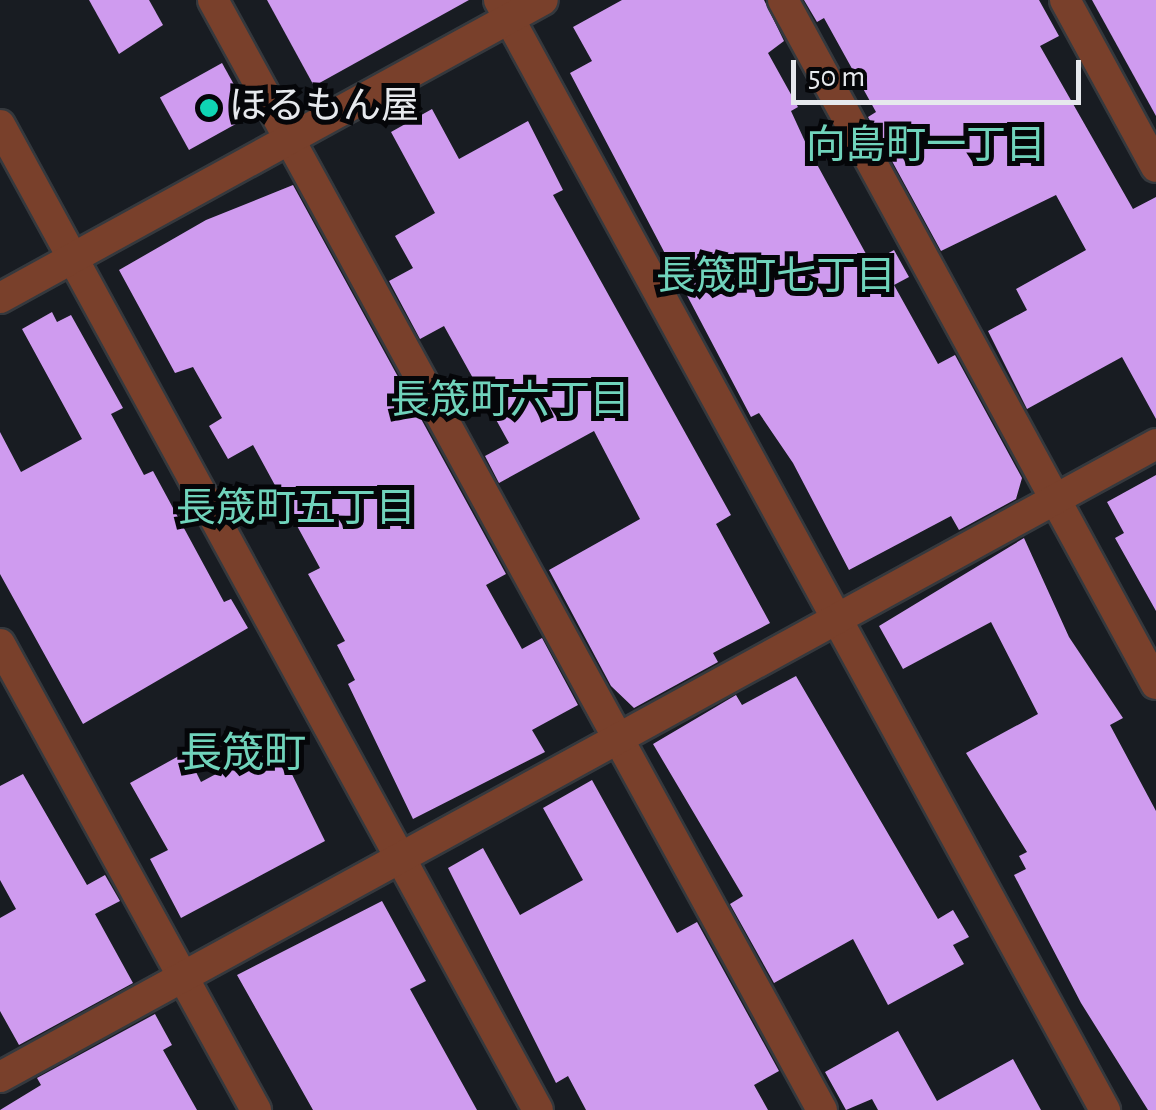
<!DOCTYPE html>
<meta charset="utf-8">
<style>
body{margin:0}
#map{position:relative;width:1156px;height:1110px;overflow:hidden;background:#181c22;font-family:"Alegreya Sans","Noto Sans JP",sans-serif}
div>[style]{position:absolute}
.building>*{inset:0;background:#cf9bef;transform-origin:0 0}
.roads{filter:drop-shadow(2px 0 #35393e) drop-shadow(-2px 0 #35393e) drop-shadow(0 2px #35393e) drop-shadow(0 -2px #35393e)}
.minor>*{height:30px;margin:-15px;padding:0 15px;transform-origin:15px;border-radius:15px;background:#79402b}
.tertiary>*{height:30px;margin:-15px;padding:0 15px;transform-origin:15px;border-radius:15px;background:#79402b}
.dots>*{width:28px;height:28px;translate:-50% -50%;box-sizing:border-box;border:5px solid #050609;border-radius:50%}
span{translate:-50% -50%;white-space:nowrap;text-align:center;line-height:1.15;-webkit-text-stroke:10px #050609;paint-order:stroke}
.poi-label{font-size:38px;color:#e6e9ed}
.left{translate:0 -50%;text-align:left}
.neighbourhood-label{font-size:40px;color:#70d3bb}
.quarter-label{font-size:42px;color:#70d3bb}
.scale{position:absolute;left:791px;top:60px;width:290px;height:45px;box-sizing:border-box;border:5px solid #e6e9ed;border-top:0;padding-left:12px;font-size:30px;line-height:35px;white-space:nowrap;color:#e6e9ed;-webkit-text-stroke:8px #050609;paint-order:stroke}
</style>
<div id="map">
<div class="building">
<div style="clip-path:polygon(89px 0,149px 0,163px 25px,119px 54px)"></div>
<div style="clip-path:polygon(267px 0,469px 0,314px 86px)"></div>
<div style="clip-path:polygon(622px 0,764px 0,784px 41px,768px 53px,798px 107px,791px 111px,808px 148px,871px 263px,894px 250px,909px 277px,894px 285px,938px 364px,955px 355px,1022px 478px,1016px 499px,959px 530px,951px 516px,849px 570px,793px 463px,759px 413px,751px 417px,570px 73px,592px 61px,573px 27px)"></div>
<div style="clip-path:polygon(804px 0,1039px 0,1059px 36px,1040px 46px,1133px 209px,1156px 197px,1156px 419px,1122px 357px,1027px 409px,988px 331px,1027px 310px,1016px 289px,1086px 250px,1056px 195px,941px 251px,868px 117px,876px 112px,824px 18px,817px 22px)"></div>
<div style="clip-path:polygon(1092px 0,1156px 0,1156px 116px)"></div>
<div style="left:222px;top:63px;width:60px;height:71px;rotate:61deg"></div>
<div style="clip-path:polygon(432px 109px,459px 159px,528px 121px,563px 190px,553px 195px,731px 515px,716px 524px,770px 623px,713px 653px,718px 662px,634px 708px,611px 686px,549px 570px,640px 519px,594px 431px,499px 483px,485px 456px,509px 443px,444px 326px,420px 339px,389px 281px,413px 268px,395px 236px,435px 213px,391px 132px)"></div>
<div style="clip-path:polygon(293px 185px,506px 574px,486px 585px,522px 649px,542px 638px,578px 705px,532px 730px,545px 752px,413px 819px,348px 684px,355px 680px,337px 645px,345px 641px,308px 574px,320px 568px,253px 445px,228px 459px,209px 426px,222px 418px,193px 367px,175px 373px,119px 270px,206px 220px)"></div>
<div style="clip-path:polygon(52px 312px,57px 322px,71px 315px,123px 408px,111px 414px,144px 475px,153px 471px,224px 602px,231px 599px,248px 628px,83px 724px,0 574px,0 432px,21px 472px,82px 439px,22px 329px)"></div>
<div style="clip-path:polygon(1156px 475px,1156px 611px,1115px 538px,1124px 533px,1107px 502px)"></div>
<div style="clip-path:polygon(1024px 538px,1069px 637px,1123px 718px,1110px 725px,1156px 811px,1156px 1110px,1148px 1110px,1081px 1003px,1014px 875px,1026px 869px,1019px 856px,1027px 852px,966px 753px,1038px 714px,991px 622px,903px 669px,879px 626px)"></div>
<div style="clip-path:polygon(796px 676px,938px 919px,953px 910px,969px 937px,953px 945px,964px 964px,888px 1005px,853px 939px,774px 983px,730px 904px,743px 896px,653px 744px,736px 695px,742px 705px)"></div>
<div style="clip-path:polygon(276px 742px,325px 841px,181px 918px,150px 859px,168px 850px,130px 783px,186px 752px,201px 782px)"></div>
<div style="clip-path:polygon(23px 774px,87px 885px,105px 875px,120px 901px,95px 914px,133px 983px,19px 1045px,0 1011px,0 918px,16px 909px,0 880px,0 786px)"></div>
<div style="clip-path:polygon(592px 780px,677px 933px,697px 922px,779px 1071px,754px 1085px,768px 1110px,586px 1110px,568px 1076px,556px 1083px,448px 868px,483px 848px,520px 915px,583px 880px,543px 808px)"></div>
<div style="clip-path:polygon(382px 901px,426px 981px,410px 989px,477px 1110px,313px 1110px,237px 975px)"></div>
<div style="clip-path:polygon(155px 1014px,172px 1045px,163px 1050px,197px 1110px,0 1110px,41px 1085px,37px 1078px)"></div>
<div style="clip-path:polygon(898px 1031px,937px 1101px,1013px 1059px,1041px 1110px,878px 1110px,872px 1099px,846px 1110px,825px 1072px)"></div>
</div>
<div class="roads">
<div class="minor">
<div style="left:213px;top:0;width:1266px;rotate:61.25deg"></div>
<div style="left:499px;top:0;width:1265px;rotate:61.37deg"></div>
<div style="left:783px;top:0;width:779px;rotate:61.4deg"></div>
<div style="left:1065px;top:0;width:190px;rotate:61.4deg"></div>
<div style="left:0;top:125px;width:1122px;rotate:61.36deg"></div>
<div style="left:0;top:644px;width:532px;rotate:61.22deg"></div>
<div style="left:0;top:1077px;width:1318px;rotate:-28.7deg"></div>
</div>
<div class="tertiary">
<div style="left:0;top:298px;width:619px;rotate:-28.76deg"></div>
</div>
</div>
<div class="dots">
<div style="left:209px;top:108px;background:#0fd5b4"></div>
</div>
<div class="poi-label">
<span class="left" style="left:229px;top:108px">ほるもん屋</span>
</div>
<div class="neighbourhood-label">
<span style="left:926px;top:146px">向島町一丁目</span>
<span style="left:776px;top:277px">長筬町七丁目</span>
<span style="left:510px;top:401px">長筬町六丁目</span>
<span style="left:296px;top:509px">長筬町五丁目</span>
</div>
<div class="quarter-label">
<span style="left:243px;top:754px">長筬町</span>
</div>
<div class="scale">50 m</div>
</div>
